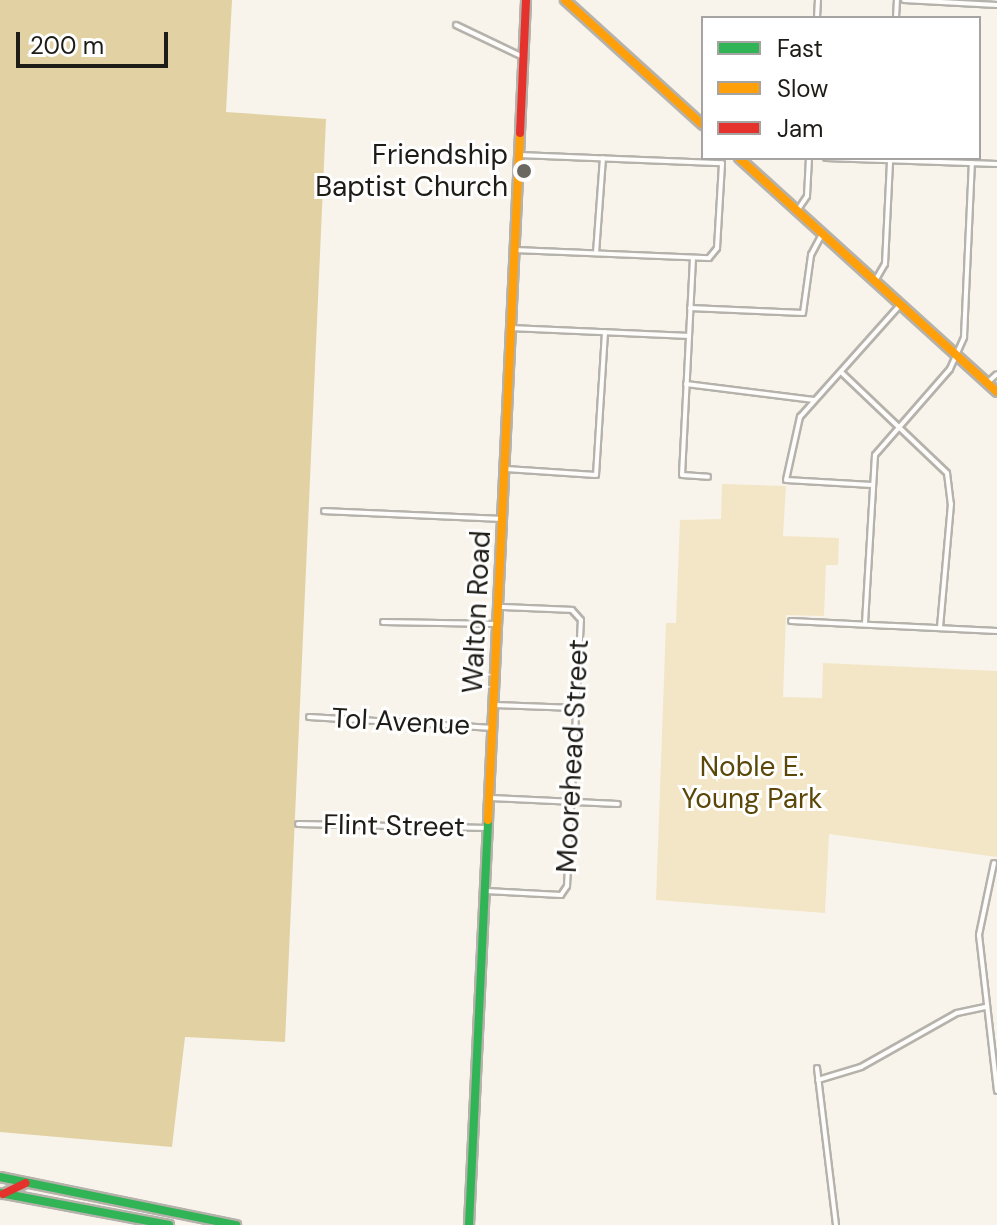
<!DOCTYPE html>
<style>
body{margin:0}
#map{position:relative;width:997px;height:1225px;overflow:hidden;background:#f8f4eb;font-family:"DM Sans",sans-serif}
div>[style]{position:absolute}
.green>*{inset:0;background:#f3e6c6}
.forest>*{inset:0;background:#e2d1a2}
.roads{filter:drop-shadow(2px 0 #b5b2ab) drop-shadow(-2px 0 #b5b2ab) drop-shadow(0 2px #b5b2ab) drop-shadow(0 -2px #b5b2ab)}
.street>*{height:4px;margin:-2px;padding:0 2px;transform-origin:2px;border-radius:2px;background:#fefdfc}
.fast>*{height:8px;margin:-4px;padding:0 4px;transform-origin:4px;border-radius:4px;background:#30b455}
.slow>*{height:8px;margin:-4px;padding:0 4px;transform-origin:4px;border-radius:4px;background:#ff9f0a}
.jam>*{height:8px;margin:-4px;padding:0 4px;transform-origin:4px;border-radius:4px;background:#e5322d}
.dots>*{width:22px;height:22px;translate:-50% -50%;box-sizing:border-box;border:4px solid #fff;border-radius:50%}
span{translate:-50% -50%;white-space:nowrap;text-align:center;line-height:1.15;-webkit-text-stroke:6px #fff;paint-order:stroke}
.poi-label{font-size:28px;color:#1e1c16}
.right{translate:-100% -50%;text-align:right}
.street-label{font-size:28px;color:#1e1c16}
.park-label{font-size:28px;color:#5b4708}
.legend{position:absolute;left:701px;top:16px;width:280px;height:144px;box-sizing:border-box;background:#fff;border:2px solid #a5a4a2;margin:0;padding:10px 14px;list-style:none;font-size:24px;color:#1e1c16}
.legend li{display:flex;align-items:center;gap:16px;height:40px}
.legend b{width:40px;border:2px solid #a5a4a2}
.scale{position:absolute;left:16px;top:32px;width:152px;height:36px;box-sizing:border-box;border:4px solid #1e1c16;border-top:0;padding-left:10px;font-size:24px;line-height:28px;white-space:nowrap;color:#1e1c16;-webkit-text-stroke:6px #fff;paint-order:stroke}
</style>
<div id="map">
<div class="green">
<div style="clip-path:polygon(722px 484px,786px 486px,783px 536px,839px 538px,838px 565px,826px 565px,824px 616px,786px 615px,783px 697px,822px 698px,823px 663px,997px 671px,997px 857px,829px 834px,825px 913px,656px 900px,666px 623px,676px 623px,680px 520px,721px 519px)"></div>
</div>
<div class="forest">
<div style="clip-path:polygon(0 0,232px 0,226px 112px,326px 119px,285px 1042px,185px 1037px,172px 1147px,0 1132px)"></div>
</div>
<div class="roads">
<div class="street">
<div style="left:904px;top:0;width:93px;rotate:3.1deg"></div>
<div style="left:817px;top:18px;width:18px;rotate:-87deg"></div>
<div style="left:896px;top:18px;width:18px;rotate:-87deg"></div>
<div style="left:456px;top:25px;width:74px;rotate:25.5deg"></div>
<div style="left:519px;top:155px;width:203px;rotate:2.3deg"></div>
<div style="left:826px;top:158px;width:171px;rotate:2deg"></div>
<div style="left:797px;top:211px;width:18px;rotate:-56deg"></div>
<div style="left:807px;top:196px;width:38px;rotate:-87deg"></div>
<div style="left:515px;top:250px;width:194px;rotate:2.4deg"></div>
<div style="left:709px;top:258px;width:13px;rotate:-51deg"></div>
<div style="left:717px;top:248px;width:85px;rotate:-86.6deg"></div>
<div style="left:596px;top:253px;width:95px;rotate:-85.8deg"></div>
<div style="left:693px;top:258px;width:217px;rotate:92.9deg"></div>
<div style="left:682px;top:475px;width:26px;rotate:4deg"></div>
<div style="left:875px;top:281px;width:20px;rotate:-60deg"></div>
<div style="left:885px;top:264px;width:104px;rotate:-87.2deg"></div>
<div style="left:690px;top:308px;width:113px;rotate:2.5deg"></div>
<div style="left:803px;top:313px;width:59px;rotate:-82.1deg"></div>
<div style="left:811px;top:255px;width:24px;rotate:-62deg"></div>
<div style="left:512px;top:328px;width:176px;rotate:2.6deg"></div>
<div style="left:841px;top:372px;width:146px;rotate:43.6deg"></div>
<div style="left:947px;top:473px;width:31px;rotate:83deg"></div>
<div style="left:951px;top:504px;width:124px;rotate:95.1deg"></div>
<div style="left:987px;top:383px;width:13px;rotate:-42deg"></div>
<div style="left:686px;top:384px;width:129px;rotate:7.1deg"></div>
<div style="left:506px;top:469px;width:90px;rotate:3.8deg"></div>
<div style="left:596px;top:475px;width:143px;rotate:-86.4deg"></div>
<div style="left:872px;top:485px;width:86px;rotate:-176.7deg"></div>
<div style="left:786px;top:480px;width:65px;rotate:-77.5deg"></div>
<div style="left:800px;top:417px;width:150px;rotate:-48.2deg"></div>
<div style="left:324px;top:511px;width:177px;rotate:2.6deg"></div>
<div style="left:791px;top:621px;width:206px;rotate:2.8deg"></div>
<div style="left:383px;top:622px;width:114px;rotate:1deg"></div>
<div style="left:865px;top:623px;width:168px;rotate:-86.6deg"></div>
<div style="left:875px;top:455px;width:114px;rotate:-48.9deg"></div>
<div style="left:950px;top:369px;width:35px;rotate:-66deg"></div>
<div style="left:964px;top:337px;width:174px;rotate:-87.4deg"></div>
<div style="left:495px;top:705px;width:81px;rotate:2.1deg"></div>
<div style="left:309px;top:717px;width:185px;rotate:3.4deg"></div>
<div style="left:491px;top:798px;width:127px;rotate:2.7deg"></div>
<div style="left:298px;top:824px;width:190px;rotate:1.2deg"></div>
<div style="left:994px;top:863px;width:74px;rotate:101.8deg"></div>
<div style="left:979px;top:935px;width:157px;rotate:83.4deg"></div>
<div style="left:486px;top:891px;width:75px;rotate:3.1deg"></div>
<div style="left:561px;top:895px;width:11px;rotate:-56deg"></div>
<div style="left:567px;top:886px;width:266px;rotate:-87deg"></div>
<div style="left:581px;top:620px;width:13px;rotate:-132deg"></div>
<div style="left:572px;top:610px;width:73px;rotate:-177.6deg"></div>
<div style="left:817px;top:1068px;width:158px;rotate:83.1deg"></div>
<div style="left:818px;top:1080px;width:45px;rotate:-16.8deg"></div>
<div style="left:861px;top:1067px;width:110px;rotate:-29.4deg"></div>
<div style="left:957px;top:1013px;width:30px;rotate:-12deg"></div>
</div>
<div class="fast">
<div style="left:0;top:1177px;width:241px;rotate:11.5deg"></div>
<div style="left:0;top:1193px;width:172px;rotate:10.7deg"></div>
<div style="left:469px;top:1225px;width:405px;rotate:-87.3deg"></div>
</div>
<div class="slow">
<div style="left:565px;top:0;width:186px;rotate:42.2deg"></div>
<div style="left:739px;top:158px;width:348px;rotate:42.2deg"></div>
<div style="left:488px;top:820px;width:688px;rotate:-87.33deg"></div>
</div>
<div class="jam">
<div style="left:520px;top:133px;width:133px;rotate:-87.4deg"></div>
<div style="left:3px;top:1194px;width:25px;rotate:-26deg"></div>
</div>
</div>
<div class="dots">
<div style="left:524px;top:171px;background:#6a6861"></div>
</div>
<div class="poi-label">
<span class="right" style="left:508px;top:171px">Friendship<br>Baptist Church</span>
</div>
<div class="street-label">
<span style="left:477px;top:612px;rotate:-87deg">Walton Road</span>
<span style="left:401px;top:722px;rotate:3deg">Tol Avenue</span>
<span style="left:573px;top:756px;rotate:-87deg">Moorehead Street</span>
<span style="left:394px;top:826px;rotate:1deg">Flint Street</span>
</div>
<div class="park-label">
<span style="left:752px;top:783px">Noble E.<br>Young Park</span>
</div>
<ul class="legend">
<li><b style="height:10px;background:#30b455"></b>Fast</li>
<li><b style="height:10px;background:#ff9f0a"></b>Slow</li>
<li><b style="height:10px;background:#e5322d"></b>Jam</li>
</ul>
<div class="scale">200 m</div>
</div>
